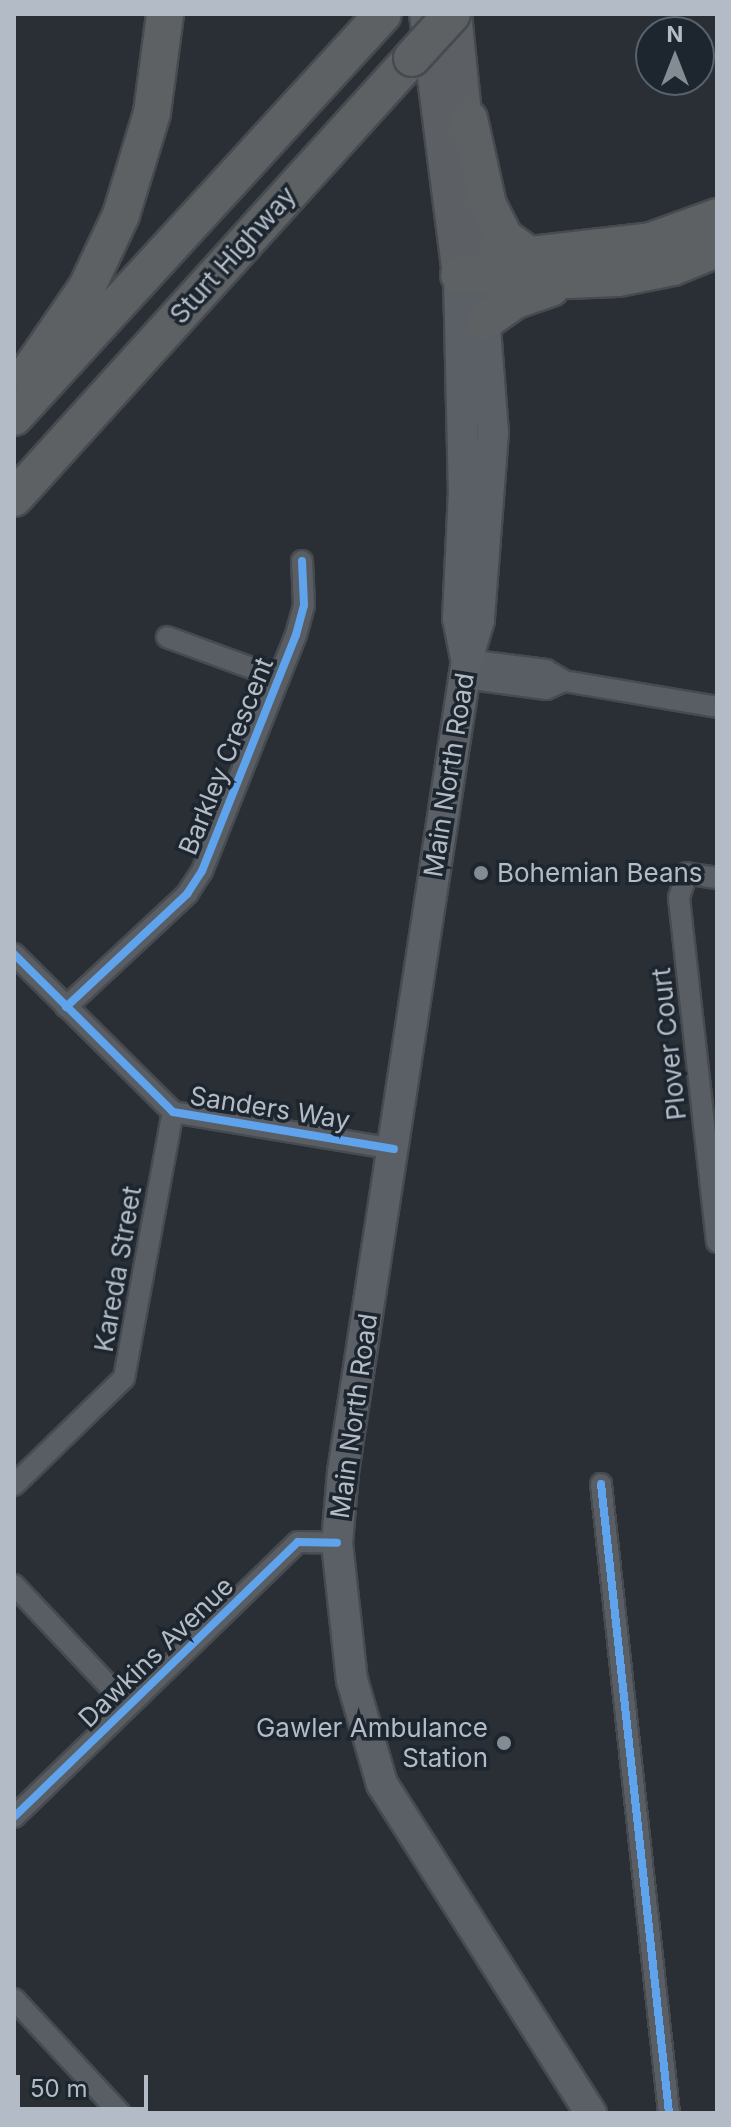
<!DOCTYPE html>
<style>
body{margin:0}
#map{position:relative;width:731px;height:2127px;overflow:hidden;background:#292f35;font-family:Inter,sans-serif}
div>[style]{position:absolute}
.roads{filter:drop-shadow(2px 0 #474b50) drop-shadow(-2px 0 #474b50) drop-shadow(0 2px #474b50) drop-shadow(0 -2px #474b50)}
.minor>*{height:20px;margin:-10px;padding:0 10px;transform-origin:10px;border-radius:10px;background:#595e64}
.primary>*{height:30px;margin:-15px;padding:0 15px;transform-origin:15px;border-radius:15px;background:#5b6066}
.trunk>*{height:32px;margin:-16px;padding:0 16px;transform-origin:16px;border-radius:16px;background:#5c6065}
.motorway>*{height:36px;margin:-18px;padding:0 18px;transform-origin:18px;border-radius:18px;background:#5d6164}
.bridges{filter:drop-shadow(2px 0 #464b51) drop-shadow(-2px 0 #464b51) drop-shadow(0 2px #464b51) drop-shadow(0 -2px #464b51)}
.motorway-bridge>*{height:36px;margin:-18px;padding:0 18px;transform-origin:18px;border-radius:18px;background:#5d6164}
.cycleway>*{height:8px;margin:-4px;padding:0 4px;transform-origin:4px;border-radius:4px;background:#60a3ed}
.dots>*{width:22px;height:22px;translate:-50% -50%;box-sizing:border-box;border:4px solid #1d262f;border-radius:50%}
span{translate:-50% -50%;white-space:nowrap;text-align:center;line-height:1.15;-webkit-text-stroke:7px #1d262f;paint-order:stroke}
.street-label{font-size:26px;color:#b3bcc6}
.poi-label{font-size:26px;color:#b3bcc6}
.left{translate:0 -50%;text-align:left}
.right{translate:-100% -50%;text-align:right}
.frame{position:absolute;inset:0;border:16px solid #b3bcc6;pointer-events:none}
.north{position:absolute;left:635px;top:16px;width:80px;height:80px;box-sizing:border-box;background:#1d262f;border:2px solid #59626b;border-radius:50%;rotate:0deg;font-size:22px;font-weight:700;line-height:32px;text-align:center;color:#b3bcc6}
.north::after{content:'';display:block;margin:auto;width:28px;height:36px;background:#838b93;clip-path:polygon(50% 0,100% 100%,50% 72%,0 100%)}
.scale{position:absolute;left:16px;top:2075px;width:132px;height:36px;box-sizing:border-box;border:4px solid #b3bcc6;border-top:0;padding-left:10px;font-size:24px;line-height:28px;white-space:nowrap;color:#b3bcc6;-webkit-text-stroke:6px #1d262f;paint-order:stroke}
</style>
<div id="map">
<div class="roads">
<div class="minor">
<div style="left:167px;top:637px;width:119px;rotate:20.1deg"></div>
<div style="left:467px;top:660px;width:80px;rotate:7.2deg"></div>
<div style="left:546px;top:670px;width:21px;rotate:31deg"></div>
<div style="left:564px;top:681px;width:155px;rotate:9.6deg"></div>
<div style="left:464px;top:678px;width:83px;rotate:7.6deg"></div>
<div style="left:546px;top:689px;width:20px;rotate:-24deg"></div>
<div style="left:717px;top:878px;width:30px;rotate:-171deg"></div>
<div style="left:687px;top:873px;width:26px;rotate:108deg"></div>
<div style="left:679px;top:898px;width:346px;rotate:83.7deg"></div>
<div style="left:14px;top:954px;width:224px;rotate:44.8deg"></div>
<div style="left:173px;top:1112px;width:224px;rotate:9.5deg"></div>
<div style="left:66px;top:1007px;width:166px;rotate:-43deg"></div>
<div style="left:187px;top:894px;width:27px;rotate:-57deg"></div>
<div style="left:202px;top:871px;width:254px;rotate:-68.3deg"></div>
<div style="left:296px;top:635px;width:31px;rotate:-75deg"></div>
<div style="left:304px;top:605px;width:44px;rotate:-92.6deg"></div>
<div style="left:601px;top:1484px;width:633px;rotate:83.83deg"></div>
<div style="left:14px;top:1485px;width:153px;rotate:-44.2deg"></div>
<div style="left:124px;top:1378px;width:270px;rotate:-79.6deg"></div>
<div style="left:14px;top:1585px;width:166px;rotate:46.7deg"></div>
<div style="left:14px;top:1817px;width:395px;rotate:-44.1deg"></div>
<div style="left:298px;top:1542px;width:39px;rotate:1deg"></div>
<div style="left:14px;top:1999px;width:156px;rotate:47.1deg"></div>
</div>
<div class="primary">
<div style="left:481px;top:274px;width:158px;rotate:85.7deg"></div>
<div style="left:493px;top:432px;width:189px;rotate:94.3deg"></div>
<div style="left:479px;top:620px;width:42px;rotate:106.7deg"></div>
<div style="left:467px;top:660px;width:821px;rotate:98.68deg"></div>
<div style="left:343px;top:1472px;width:71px;rotate:94.8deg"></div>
<div style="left:337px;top:1543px;width:138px;rotate:83.8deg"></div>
<div style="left:352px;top:1680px;width:108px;rotate:73.9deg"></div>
<div style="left:382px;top:1784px;width:390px;rotate:57.6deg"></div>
<div style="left:459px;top:275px;width:216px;rotate:88.7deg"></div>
<div style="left:464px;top:491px;width:127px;rotate:92.7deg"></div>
<div style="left:458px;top:618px;width:41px;rotate:78.7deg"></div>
</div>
<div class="trunk">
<div style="left:426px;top:14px;width:263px;rotate:82.8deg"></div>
<div style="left:455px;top:14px;width:261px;rotate:84.3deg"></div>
</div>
<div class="motorway">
<div style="left:469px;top:119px;width:88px;rotate:77.5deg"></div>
<div style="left:488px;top:205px;width:36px;rotate:63deg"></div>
<div style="left:504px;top:237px;width:26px;rotate:36deg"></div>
<div style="left:481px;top:274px;width:21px;rotate:-45deg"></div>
<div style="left:496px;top:259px;width:156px;rotate:-6.6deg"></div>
<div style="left:651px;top:241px;width:70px;rotate:-20deg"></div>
<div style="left:459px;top:275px;width:22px;rotate:-3deg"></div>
<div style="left:481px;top:274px;width:37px;rotate:13deg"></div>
<div style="left:517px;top:282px;width:101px;rotate:-2.3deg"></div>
<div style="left:618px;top:278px;width:56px;rotate:-11.3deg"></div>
<div style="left:673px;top:267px;width:48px;rotate:-22.2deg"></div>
<div style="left:484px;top:322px;width:39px;rotate:-35deg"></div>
<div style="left:516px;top:300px;width:37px;rotate:-19deg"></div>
<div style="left:28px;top:373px;width:104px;rotate:-55.5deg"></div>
<div style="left:87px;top:287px;width:80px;rotate:-64.7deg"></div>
<div style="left:121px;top:215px;width:107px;rotate:-73.1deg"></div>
<div style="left:152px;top:113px;width:100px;rotate:-82.5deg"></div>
<div style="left:14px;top:417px;width:546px;rotate:-47.52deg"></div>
<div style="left:14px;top:498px;width:593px;rotate:-47.87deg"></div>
</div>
</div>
<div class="bridges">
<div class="motorway-bridge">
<div style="left:412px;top:58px;width:59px;rotate:-47.7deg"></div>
</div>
</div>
<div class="cycleway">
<div style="left:14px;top:954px;width:224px;rotate:44.8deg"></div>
<div style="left:173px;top:1112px;width:224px;rotate:9.5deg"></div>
<div style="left:66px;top:1007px;width:166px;rotate:-43deg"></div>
<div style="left:187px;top:894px;width:27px;rotate:-57deg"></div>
<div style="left:202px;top:871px;width:254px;rotate:-68.3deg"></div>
<div style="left:296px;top:635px;width:31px;rotate:-75deg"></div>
<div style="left:304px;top:605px;width:44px;rotate:-92.6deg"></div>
<div style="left:601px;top:1484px;width:633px;rotate:83.83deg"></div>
<div style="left:14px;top:1817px;width:395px;rotate:-44.1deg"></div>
<div style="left:298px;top:1542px;width:39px;rotate:1deg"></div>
</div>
<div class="dots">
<div style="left:481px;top:873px;background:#838b93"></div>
<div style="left:504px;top:1743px;background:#838b93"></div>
</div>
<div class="street-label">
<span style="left:233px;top:255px;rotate:-48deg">Sturt Highway</span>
<span style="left:226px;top:756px;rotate:-68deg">Barkley Crescent</span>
<span style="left:449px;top:775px;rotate:-81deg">Main North Road</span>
<span style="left:669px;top:1044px;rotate:-96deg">Plover Court</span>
<span style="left:270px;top:1108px;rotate:9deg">Sanders Way</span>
<span style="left:118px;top:1269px;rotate:-80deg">Kareda Street</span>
<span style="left:354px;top:1416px;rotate:-82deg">Main North Road</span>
<span style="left:156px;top:1652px;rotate:-44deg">Dawkins Avenue</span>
</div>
<div class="poi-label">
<span class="left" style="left:497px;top:873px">Bohemian Beans</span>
<span class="right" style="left:488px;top:1743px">Gawler Ambulance<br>Station</span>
</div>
<div class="frame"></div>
<div class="north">N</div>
<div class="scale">50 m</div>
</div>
